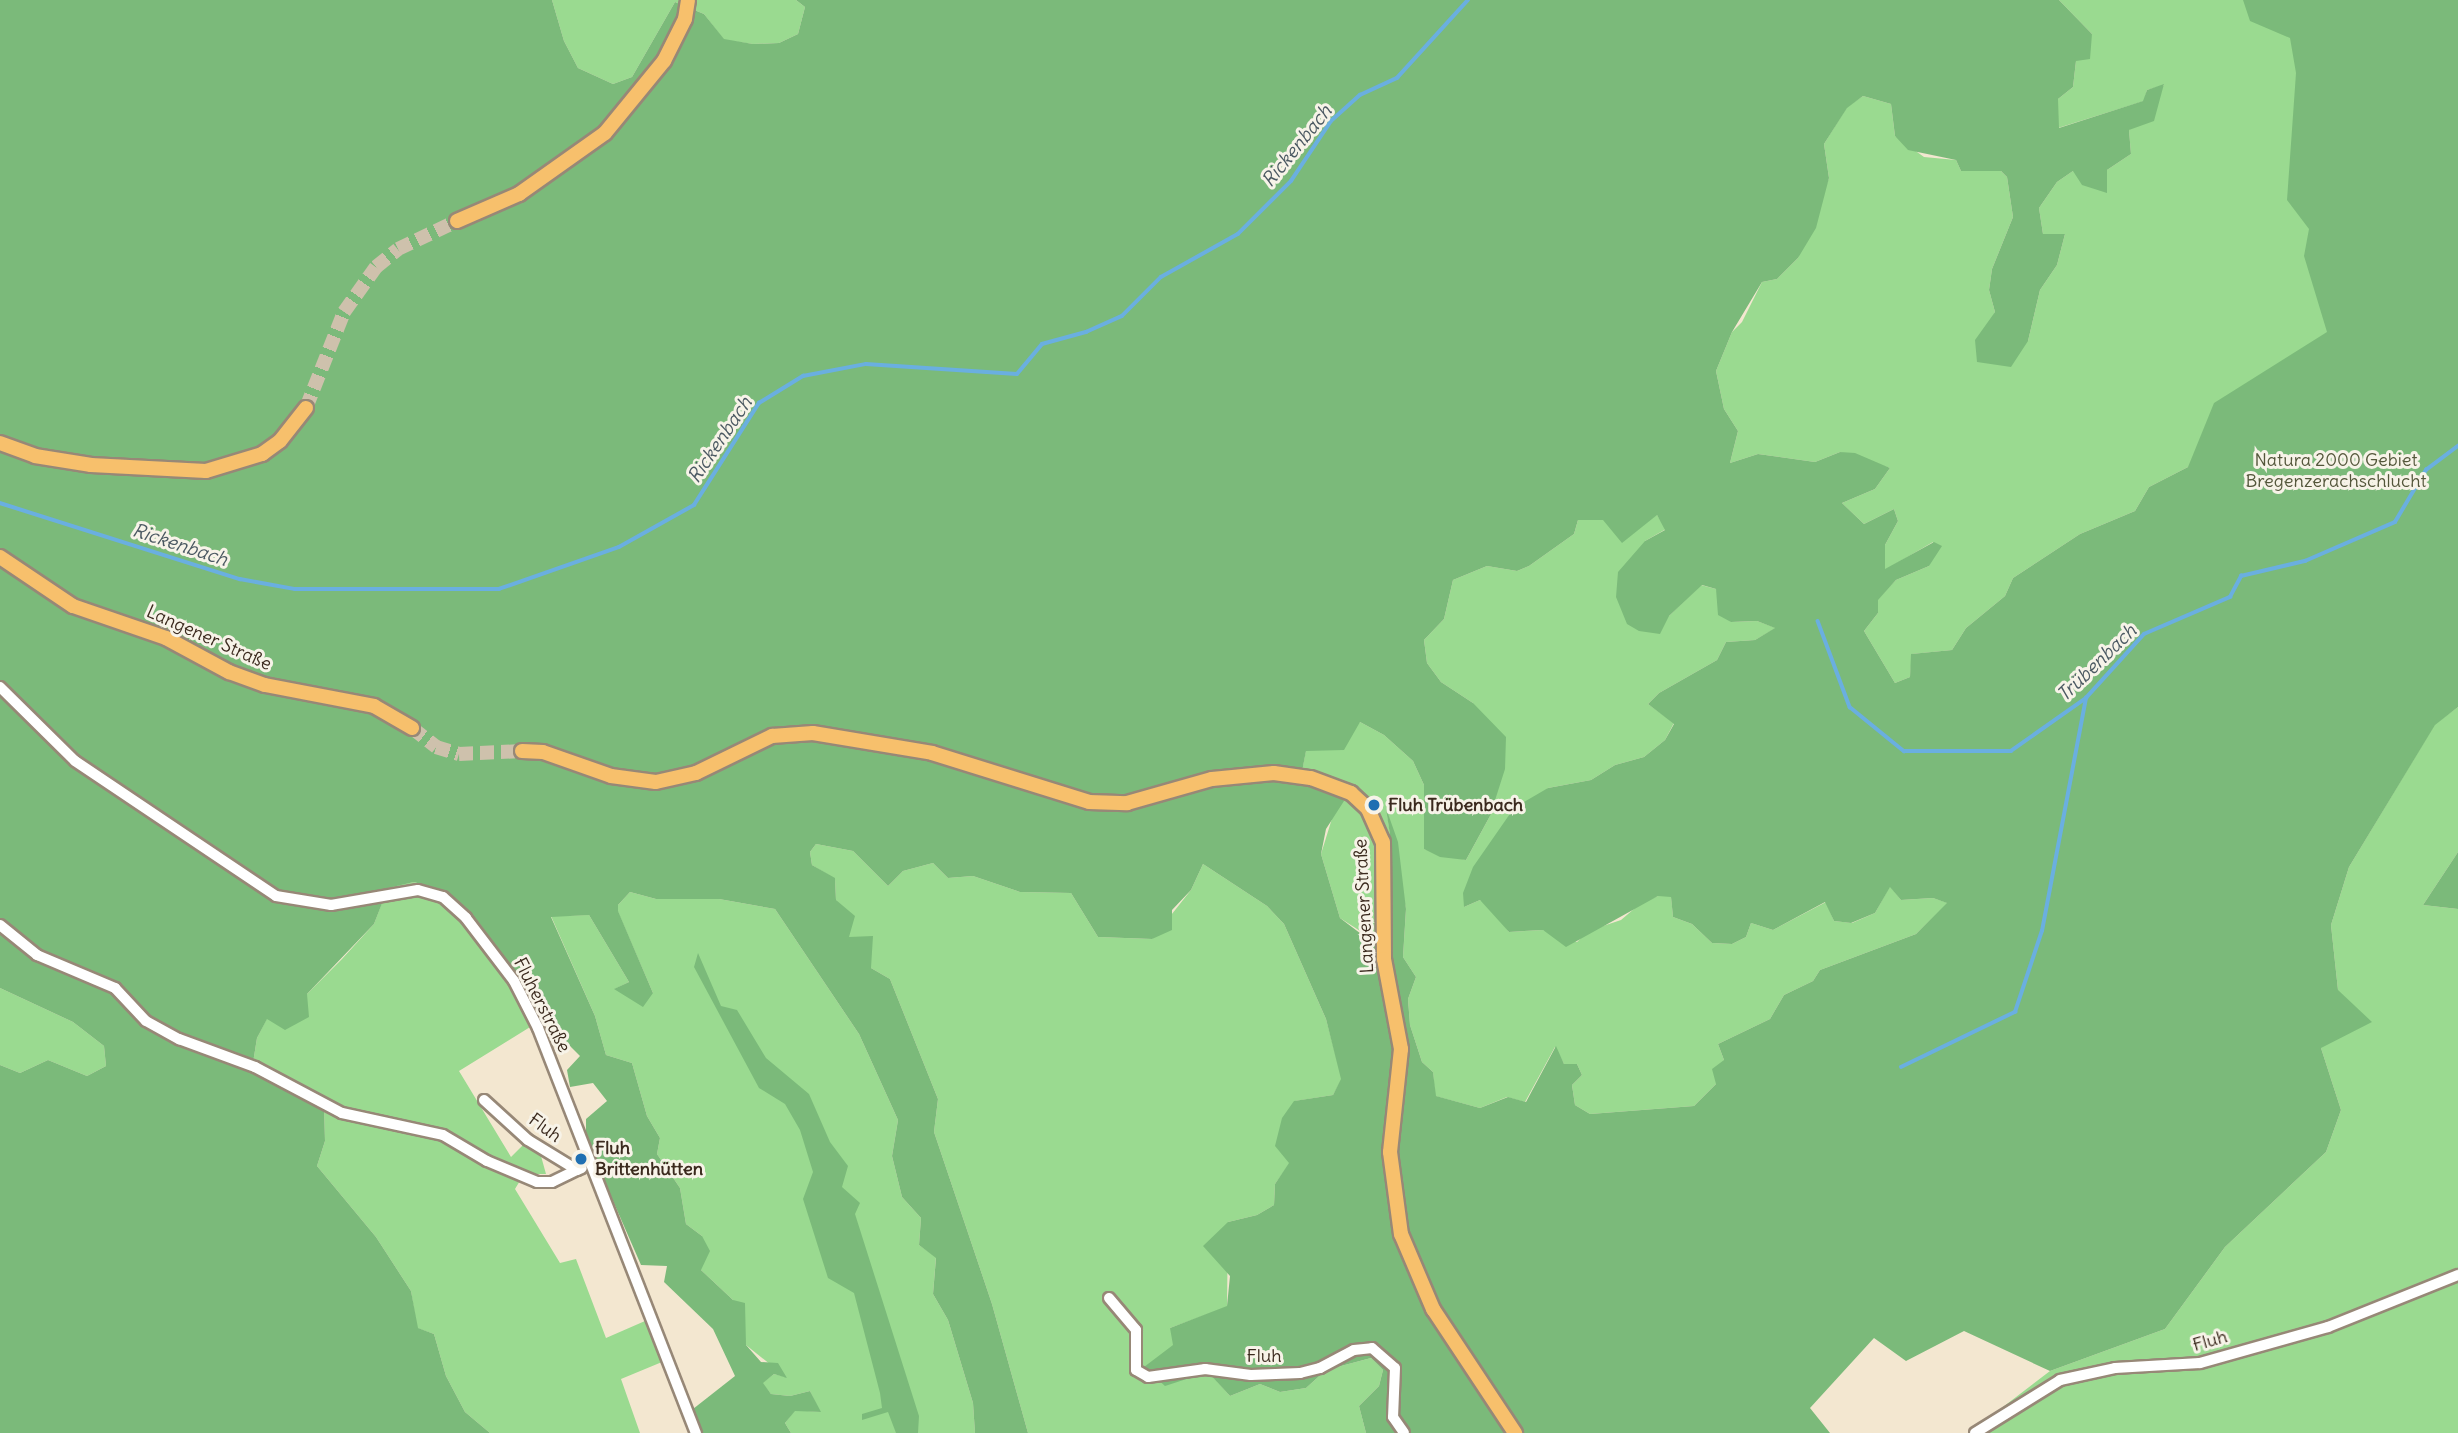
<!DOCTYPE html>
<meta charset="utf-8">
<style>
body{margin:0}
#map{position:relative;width:2458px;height:1433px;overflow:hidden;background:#f3e7d0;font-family:Delius,sans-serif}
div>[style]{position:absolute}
.green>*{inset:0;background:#9ada90}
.forest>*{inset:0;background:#7bba7a}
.stream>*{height:3.5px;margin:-1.75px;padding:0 1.75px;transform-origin:1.75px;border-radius:1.75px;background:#6aafe0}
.major-tunnel>*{height:14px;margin-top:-7px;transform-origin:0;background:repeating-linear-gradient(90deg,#cec1ac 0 14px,transparent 0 21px)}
.roads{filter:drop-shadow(2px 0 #978877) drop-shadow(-2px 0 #978877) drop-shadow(0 2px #978877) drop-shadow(0 -2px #978877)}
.minor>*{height:10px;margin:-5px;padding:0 5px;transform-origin:5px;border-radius:5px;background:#fff}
.major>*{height:14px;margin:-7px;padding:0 7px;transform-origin:7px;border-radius:7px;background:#f7c06c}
.dots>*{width:19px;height:19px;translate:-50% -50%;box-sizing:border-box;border:4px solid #f7f3e8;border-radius:50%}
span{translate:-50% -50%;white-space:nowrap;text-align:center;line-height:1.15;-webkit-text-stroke:6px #f7f3e8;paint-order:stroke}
.park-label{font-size:18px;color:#53563a}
.street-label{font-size:18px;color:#3b2a1e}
.poi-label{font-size:18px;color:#3b2a1e;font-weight:700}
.left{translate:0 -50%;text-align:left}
.water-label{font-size:19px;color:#4b5962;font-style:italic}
</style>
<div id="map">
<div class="green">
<div style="clip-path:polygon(552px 0,796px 0,805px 7px,798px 34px,779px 43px,753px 44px,724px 40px,704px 14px,675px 2px,632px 77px,613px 84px,578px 68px,564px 41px)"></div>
<div style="clip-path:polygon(2059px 0,2458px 0,2458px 637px,2188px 467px,2149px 487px,2135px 511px,2080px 534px,2013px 578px,2005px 596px,1966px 628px,1952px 650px,1912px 654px,1910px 677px,1895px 683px,1864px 631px,1878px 613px,1877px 600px,1896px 580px,1929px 566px,1933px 542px,1885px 570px,1885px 545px,1898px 521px,1894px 509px,1864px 524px,1842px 503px,1875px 489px,1890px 468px,1840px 452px,1815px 462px,1758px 454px,1730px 463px,1738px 431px,1724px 409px,1716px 371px,1732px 332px,1742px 322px,1762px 282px,1777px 279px,1798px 258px,1829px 178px,1824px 144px,1847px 107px,1863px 96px,1891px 104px,1895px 136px,1924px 157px,1956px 160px,1961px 171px,2001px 171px,2007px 177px,2013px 217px,1992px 269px,1989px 290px,1995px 312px,1987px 330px,2028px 341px,2040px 290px,2057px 265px,2065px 234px,2043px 234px,2039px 208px,2057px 182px,2073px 171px,2107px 170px,2131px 154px,2129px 130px,2164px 85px,2147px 90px,2144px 101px,2058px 128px,2058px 99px,2073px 87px,2076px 61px,2092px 34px)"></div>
<div style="clip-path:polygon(1657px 515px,1666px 529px,1645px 541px,1669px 616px,1701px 585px,1716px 589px,1731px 622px,1757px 621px,1776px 628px,1755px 640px,1726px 642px,1717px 660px,1659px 693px,1648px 704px,1674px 723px,1665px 740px,1644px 757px,1615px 765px,1591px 780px,1548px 788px,1464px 907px,1480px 900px,1489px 905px,1509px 932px,1543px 930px,1577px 942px,1588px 931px,1621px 920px,1641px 903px,1658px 896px,1671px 896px,1673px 917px,1692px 924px,1712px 943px,1732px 944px,1746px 937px,1751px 923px,1773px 930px,1826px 902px,1834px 921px,1852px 923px,1875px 913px,1890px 886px,1901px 900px,1933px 898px,1948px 903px,1916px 934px,1820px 970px,1813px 981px,1784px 995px,1770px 1019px,1718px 1044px,1724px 1060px,1716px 1084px,1694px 1106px,1590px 1114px,1575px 1105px,1572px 1085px,1582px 1075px,1577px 1064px,1564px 1064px,1555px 1047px,1525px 1102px,1507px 1097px,1480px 1108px,1435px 1096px,1433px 1072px,1422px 1062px,1410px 1025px,1408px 999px,1416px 977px,1403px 957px,1406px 909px,1387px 813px,1392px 849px,1391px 951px,1340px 918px,1321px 854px,1334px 812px,1300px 782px,1306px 750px,1360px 722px,1384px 735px,1413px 761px,1424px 785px,1424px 849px,1466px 860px,1490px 816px,1473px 703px,1441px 682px,1427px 663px,1424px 640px,1444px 619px,1453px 580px,1487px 566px,1517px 571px,1529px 566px,1574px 534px,1578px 520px)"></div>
<div style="clip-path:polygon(2458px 707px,2458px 852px,2423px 905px,2458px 909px,2458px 1433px,1969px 1433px,2050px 1371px,2165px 1329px,2225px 1247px,2326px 1152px,2341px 1110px,2321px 1048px,2338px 990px,2331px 925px,2349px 867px,2435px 724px)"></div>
<div style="clip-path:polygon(816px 844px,853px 851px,888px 886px,903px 871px,933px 863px,948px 878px,973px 876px,1020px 892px,1071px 893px,1098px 937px,1152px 939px,1191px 890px,1203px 864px,1267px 906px,1284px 924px,1326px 1019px,1342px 1079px,1333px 1095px,1295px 1101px,1290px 1163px,1275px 1184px,1274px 1205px,1257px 1215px,1228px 1222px,1227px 1307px,1170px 1328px,1230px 1396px,1260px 1384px,1280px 1392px,1306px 1388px,1326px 1370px,1371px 1358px,1383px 1370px,1379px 1386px,1359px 1406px,1366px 1433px,1028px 1433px,992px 1304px,934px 1132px,938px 1099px,890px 979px,871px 968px,849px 937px,836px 900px,835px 879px,812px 865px,810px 852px)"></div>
<div style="clip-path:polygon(414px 882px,443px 891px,476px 918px,519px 976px,543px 1019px,459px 1071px,511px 1157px,523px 1145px,541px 1156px,546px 1174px,524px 1174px,515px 1189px,560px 1263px,576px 1259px,606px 1338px,645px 1321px,662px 1362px,621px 1379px,640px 1433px,490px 1433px,465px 1412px,446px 1376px,434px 1334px,417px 1328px,411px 1291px,376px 1237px,317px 1166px,325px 1141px,324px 1105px,302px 1098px,252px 1069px,257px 1038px,267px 1018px,307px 994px,342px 959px,374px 924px,388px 887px)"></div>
<div style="clip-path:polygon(630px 892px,656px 899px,719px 899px,775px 909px,859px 1034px,898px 1120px,892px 1156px,902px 1197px,921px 1218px,919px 1245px,936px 1257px,933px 1294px,948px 1320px,973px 1403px,975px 1433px,791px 1433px,785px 1423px,795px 1410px,820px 1412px,810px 1391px,790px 1396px,771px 1394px,762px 1383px,774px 1374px,786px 1377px,746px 1345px,733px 1300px,701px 1270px,702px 1236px,686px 1224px,680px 1188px,657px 1154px,660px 1138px,647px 1116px,632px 1063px,606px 1055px,595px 1016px,551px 916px,589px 915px,629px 982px,615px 989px,653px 993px,618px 912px,618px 905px)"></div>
<div style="clip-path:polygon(0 988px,73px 1022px,104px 1046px,106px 1066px,87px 1076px,48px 1060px,20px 1073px,0 1065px)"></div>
</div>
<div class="forest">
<div style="clip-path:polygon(evenodd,0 0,552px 0,564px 41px,578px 68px,613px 84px,632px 77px,675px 2px,704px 14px,724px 39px,753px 44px,779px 43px,798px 34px,805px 7px,796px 0,2059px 0,2092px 34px,2090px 59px,2076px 61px,2073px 87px,2058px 99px,2059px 128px,2143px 101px,2147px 90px,2164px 84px,2154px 121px,2129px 130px,2131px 154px,2107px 170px,2107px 193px,2082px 185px,2073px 171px,2057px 182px,2039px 208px,2043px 234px,2065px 234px,2057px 265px,2040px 290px,2028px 341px,2011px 367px,1977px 362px,1975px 340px,1995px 312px,1989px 290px,1992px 269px,2013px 217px,2007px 177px,2001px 171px,1961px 171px,1956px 160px,1908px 150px,1895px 136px,1891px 104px,1863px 96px,1847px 108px,1824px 144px,1829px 178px,1816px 228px,1798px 258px,1777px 279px,1762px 282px,1732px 332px,1716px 371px,1724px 409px,1738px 431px,1730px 463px,1758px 454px,1815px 462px,1840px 452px,1855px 453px,1890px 468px,1875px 489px,1842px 503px,1864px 524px,1894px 509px,1898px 521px,1885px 545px,1885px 569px,1934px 542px,1942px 546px,1929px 566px,1896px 580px,1878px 600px,1878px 613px,1864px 631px,1895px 683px,1910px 677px,1911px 654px,1952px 650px,1966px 628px,2005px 596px,2013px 578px,2080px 534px,2135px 511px,2149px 487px,2188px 467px,2214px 403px,2327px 332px,2304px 256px,2309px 229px,2287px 200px,2296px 73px,2290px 38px,2250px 21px,2243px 0,2458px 0,2458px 707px,2435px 725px,2349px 867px,2331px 925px,2338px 990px,2372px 1022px,2321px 1048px,2341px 1110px,2326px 1152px,2225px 1247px,2165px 1329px,2050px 1371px,1964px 1331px,1906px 1361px,1874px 1338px,1810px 1408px,1830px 1433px,1366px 1433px,1359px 1406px,1379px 1386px,1383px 1370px,1371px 1358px,1326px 1370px,1306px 1388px,1280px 1392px,1260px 1384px,1230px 1396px,1208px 1372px,1165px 1386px,1144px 1367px,1173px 1345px,1170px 1328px,1227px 1306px,1230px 1276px,1203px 1246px,1228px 1222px,1257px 1215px,1274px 1205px,1275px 1184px,1289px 1163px,1275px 1146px,1282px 1118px,1294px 1101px,1333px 1095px,1341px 1079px,1326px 1019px,1284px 924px,1267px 906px,1203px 864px,1191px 890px,1172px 910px,1172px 930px,1152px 939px,1098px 937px,1071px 893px,1020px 892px,973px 876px,948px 878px,933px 863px,903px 871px,888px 886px,853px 851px,816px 844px,810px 852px,812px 865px,835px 878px,836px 900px,855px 916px,849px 937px,873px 936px,871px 968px,890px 979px,938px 1099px,934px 1132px,992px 1304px,1028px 1433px,975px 1433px,973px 1403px,948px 1320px,933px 1294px,936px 1258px,919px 1245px,921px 1218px,902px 1197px,892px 1156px,898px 1120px,859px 1034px,775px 909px,719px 899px,656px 899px,630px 892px,618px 905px,618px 911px,653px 993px,643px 1007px,614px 989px,629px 982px,589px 915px,551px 917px,595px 1016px,606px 1055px,632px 1063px,647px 1116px,660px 1138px,657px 1154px,680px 1188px,686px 1224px,702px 1236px,710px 1251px,701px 1270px,733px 1300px,745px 1303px,746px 1345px,761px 1362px,778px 1363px,787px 1378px,774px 1374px,763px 1383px,771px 1394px,790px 1396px,810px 1391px,821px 1412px,795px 1411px,785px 1423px,791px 1433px,701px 1433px,693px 1409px,735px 1376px,713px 1329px,664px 1282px,667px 1266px,641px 1265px,586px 1139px,586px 1119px,607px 1101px,593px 1083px,570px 1087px,567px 1070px,580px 1056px,543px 1019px,519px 976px,476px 919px,443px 891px,414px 882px,388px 888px,374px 924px,307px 994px,309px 1017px,285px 1030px,267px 1019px,257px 1038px,252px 1069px,302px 1098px,324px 1105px,325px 1141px,317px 1166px,376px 1237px,411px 1291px,418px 1328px,434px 1334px,446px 1376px,465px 1412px,490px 1433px,0 1433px,0 1065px,20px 1073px,48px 1060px,87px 1076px,106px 1066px,104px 1046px,73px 1022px,0 988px,0 0,1657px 515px,1665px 530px,1645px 541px,1618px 572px,1616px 597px,1627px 624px,1639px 631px,1660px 634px,1669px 616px,1702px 585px,1716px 589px,1718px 615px,1731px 622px,1757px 621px,1775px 628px,1755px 640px,1726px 642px,1717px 660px,1659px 693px,1648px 704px,1674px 724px,1665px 740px,1644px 757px,1615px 765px,1591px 780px,1548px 788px,1514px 808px,1473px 867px,1463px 893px,1464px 907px,1480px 900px,1509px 932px,1543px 930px,1566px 947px,1658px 896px,1671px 897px,1673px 917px,1692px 924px,1712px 943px,1732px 944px,1746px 937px,1751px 923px,1773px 930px,1825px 902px,1834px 921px,1851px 923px,1875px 913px,1890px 887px,1901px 900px,1933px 898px,1947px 903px,1916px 934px,1820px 970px,1813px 981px,1784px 995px,1770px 1019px,1718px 1044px,1724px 1060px,1712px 1069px,1716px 1084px,1694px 1106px,1590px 1114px,1575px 1105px,1572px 1085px,1582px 1075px,1577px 1064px,1564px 1064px,1556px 1046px,1526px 1102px,1508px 1097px,1480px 1108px,1436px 1096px,1433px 1072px,1422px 1062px,1410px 1025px,1408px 999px,1416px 977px,1403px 957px,1406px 909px,1398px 842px,1386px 808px,1392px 849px,1391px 951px,1381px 949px,1340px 918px,1321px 854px,1326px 829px,1344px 801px,1337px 790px,1300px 782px,1306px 751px,1344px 750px,1360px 722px,1384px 735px,1413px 761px,1424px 785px,1424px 849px,1440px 857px,1466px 860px,1490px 816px,1505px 769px,1506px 737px,1473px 703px,1441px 682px,1427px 663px,1424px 640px,1444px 619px,1453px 580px,1487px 566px,1517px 571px,1529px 566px,1574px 534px,1578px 520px,1603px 520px,1622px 543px,1657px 515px)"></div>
<div style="clip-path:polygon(2458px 852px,2458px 909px,2423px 905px)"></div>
<div style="clip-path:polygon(698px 953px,721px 1006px,737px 1010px,766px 1058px,809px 1094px,830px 1142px,848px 1166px,842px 1187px,860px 1203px,855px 1214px,919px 1416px,918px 1433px,896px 1433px,888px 1412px,862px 1420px,862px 1414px,882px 1408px,880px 1393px,854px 1293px,828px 1278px,803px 1199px,813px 1172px,800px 1130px,785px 1104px,759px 1088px,694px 967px)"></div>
</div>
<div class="stream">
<div style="left:0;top:503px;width:252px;rotate:17.6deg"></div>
<div style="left:240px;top:579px;width:56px;rotate:10.3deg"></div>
<div style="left:295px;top:589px;width:204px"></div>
<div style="left:499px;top:589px;width:127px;rotate:-19.3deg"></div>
<div style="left:619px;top:547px;width:86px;rotate:-29.2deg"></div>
<div style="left:694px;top:505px;width:121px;rotate:-57.5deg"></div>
<div style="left:759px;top:403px;width:52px;rotate:-31.5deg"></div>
<div style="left:803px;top:376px;width:64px;rotate:-10.8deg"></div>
<div style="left:866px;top:364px;width:151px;rotate:3.8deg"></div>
<div style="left:1017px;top:374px;width:39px;rotate:-50deg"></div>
<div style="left:1042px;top:344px;width:46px;rotate:-15.3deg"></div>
<div style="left:1086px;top:332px;width:39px;rotate:-24deg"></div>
<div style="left:1122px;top:316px;width:55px;rotate:-45deg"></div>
<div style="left:1161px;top:277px;width:88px;rotate:-29.2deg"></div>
<div style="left:1238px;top:234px;width:75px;rotate:-45deg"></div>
<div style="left:1291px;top:181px;width:72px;rotate:-56.3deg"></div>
<div style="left:1331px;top:121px;width:39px;rotate:-42deg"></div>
<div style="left:1360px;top:95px;width:41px;rotate:-24.7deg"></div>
<div style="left:1397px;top:78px;width:105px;rotate:-47.7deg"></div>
<div style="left:1818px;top:621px;width:92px;rotate:69.6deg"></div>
<div style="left:1850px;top:707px;width:70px;rotate:39.2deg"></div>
<div style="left:1904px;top:751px;width:107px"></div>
<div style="left:2011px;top:751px;width:92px;rotate:-35.2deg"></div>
<div style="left:2086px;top:698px;width:86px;rotate:-47.8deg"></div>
<div style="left:2144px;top:634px;width:94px;rotate:-23.3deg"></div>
<div style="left:2230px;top:597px;width:24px;rotate:-62deg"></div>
<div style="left:2241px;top:576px;width:66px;rotate:-13.2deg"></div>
<div style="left:2305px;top:561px;width:98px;rotate:-23.4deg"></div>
<div style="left:2395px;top:522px;width:61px;rotate:-59.2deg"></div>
<div style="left:2426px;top:470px;width:40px;rotate:-37deg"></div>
<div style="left:1901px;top:1067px;width:127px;rotate:-25.8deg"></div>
<div style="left:2015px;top:1012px;width:85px;rotate:-71.6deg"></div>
<div style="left:2042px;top:931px;width:237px;rotate:-79.3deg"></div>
</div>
<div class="major-tunnel">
<div style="left:306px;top:408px;width:103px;rotate:-68.4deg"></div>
<div style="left:344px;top:312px;width:55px;rotate:-54.6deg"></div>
<div style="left:376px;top:267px;width:28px;rotate:-39deg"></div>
<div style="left:398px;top:249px;width:65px;rotate:-25.4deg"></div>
<div style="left:412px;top:728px;width:31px;rotate:38deg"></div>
<div style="left:436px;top:747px;width:24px;rotate:17deg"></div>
<div style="left:459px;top:754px;width:63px;rotate:-2.7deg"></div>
</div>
<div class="roads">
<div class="minor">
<div style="left:0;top:687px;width:105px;rotate:44.6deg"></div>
<div style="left:75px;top:761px;width:242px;rotate:33.9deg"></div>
<div style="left:276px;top:896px;width:56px;rotate:9.3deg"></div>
<div style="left:331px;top:905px;width:88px;rotate:-9.8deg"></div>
<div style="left:418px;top:890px;width:26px;rotate:16deg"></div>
<div style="left:443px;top:897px;width:31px;rotate:42deg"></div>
<div style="left:466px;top:918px;width:79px;rotate:52.7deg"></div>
<div style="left:514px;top:981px;width:53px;rotate:62.9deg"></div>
<div style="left:538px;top:1028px;width:435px;rotate:68.7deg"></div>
<div style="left:0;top:925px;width:48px;rotate:39deg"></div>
<div style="left:37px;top:955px;width:85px;rotate:22.9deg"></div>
<div style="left:115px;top:988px;width:45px;rotate:46.8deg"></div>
<div style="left:146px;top:1021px;width:38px;rotate:29deg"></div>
<div style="left:179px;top:1039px;width:81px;rotate:20.2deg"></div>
<div style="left:255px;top:1067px;width:98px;rotate:27.9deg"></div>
<div style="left:342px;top:1113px;width:103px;rotate:12.3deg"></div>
<div style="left:443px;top:1135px;width:51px;rotate:30.6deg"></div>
<div style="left:487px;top:1161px;width:54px;rotate:22.8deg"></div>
<div style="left:537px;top:1182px;width:15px"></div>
<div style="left:552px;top:1182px;width:28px;rotate:-26deg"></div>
<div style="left:484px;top:1100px;width:59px;rotate:42.3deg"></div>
<div style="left:528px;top:1140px;width:57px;rotate:31.5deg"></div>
<div style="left:577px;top:1170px;width:5px;rotate:-22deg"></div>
<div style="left:1109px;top:1298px;width:42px;rotate:49.8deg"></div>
<div style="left:1136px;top:1330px;width:40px;rotate:90deg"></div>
<div style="left:1136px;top:1370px;width:14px;rotate:30deg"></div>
<div style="left:1148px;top:1377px;width:58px;rotate:-8deg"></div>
<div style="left:1205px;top:1369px;width:46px;rotate:7.4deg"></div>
<div style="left:1251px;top:1375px;width:49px;rotate:-2.3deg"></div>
<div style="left:1300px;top:1373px;width:21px;rotate:-14deg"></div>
<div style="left:1320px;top:1368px;width:38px;rotate:-28deg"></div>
<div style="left:1354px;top:1350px;width:18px;rotate:-6deg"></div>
<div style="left:1372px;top:1348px;width:30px;rotate:41deg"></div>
<div style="left:1395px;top:1368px;width:49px;rotate:92.3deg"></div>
<div style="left:1393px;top:1417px;width:19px;rotate:55deg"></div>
<div style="left:1975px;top:1433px;width:100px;rotate:-31.9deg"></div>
<div style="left:2060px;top:1380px;width:56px;rotate:-12.3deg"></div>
<div style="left:2115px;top:1368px;width:85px;rotate:-3.4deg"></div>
<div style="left:2200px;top:1363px;width:133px;rotate:-15.7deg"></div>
<div style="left:2328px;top:1327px;width:140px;rotate:-21.8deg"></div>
</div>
<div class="major">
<div style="left:457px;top:221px;width:68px;rotate:-23.5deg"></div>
<div style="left:519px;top:194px;width:105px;rotate:-35.3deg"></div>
<div style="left:605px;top:133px;width:93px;rotate:-50.7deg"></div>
<div style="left:664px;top:61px;width:47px;rotate:-63.4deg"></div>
<div style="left:685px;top:19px;width:19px;rotate:-81deg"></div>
<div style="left:0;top:443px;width:37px;rotate:20deg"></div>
<div style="left:35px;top:456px;width:57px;rotate:9.1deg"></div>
<div style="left:91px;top:465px;width:115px;rotate:3deg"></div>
<div style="left:206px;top:471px;width:59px;rotate:-16.9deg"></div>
<div style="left:262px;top:454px;width:22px;rotate:-36deg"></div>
<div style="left:280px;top:441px;width:42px;rotate:-51.8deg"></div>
<div style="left:0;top:557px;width:88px;rotate:33.9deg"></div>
<div style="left:73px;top:606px;width:98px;rotate:19deg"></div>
<div style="left:166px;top:638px;width:72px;rotate:28.4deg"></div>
<div style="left:229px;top:672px;width:38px;rotate:20deg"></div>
<div style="left:265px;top:685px;width:111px;rotate:10.9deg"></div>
<div style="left:374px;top:706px;width:44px;rotate:30.1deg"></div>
<div style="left:522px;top:751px;width:21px;rotate:3deg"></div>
<div style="left:543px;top:752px;width:72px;rotate:19.4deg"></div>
<div style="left:611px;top:776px;width:45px;rotate:7.6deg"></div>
<div style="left:656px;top:782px;width:41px;rotate:-12.7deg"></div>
<div style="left:696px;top:773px;width:85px;rotate:-26deg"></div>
<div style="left:772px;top:736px;width:41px;rotate:-4.2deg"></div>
<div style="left:813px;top:733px;width:121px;rotate:9.5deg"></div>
<div style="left:932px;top:753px;width:164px;rotate:17.3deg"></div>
<div style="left:1089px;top:802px;width:38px;rotate:2deg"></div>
<div style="left:1127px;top:803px;width:88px;rotate:-15.8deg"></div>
<div style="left:1212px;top:779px;width:62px;rotate:-5.5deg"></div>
<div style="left:1274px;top:773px;width:37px;rotate:8deg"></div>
<div style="left:1311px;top:778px;width:43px;rotate:20.6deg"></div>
<div style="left:1351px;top:793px;width:23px;rotate:43deg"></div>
<div style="left:1368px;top:809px;width:36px;rotate:66deg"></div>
<div style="left:1383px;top:842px;width:117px;rotate:89.5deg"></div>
<div style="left:1384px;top:959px;width:92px;rotate:79.3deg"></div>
<div style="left:1401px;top:1049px;width:104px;rotate:96.1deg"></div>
<div style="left:1390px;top:1152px;width:83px;rotate:82.4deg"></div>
<div style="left:1401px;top:1234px;width:82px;rotate:66.9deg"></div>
<div style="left:1433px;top:1309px;width:149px;rotate:56.5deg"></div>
</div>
</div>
<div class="dots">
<div style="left:1374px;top:805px;background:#1f6fb2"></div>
<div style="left:581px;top:1159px;background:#1f6fb2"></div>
</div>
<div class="park-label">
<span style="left:2336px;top:471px">Natura 2000 Gebiet<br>Bregenzerachschlucht</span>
</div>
<div class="street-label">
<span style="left:209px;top:638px;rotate:24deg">Langener Straße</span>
<span style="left:1364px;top:906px;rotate:-93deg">Langener Straße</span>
<span style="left:542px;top:1005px;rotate:63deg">Fluherstraße</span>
<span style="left:545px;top:1128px;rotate:36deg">Fluh</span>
<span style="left:2210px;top:1341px;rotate:-16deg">Fluh</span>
<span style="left:1264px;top:1356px">Fluh</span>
</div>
<div class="poi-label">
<span class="left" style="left:1388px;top:805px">Fluh Trübenbach</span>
<span class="left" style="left:595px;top:1159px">Fluh<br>Brittenhütten</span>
</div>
<div class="water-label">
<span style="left:1297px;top:146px;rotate:-51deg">Rickenbach</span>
<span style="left:720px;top:440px;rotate:-56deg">Rickenbach</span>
<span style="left:180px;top:545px;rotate:18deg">Rickenbach</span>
<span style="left:2097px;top:663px;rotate:-44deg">Trübenbach</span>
</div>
</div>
